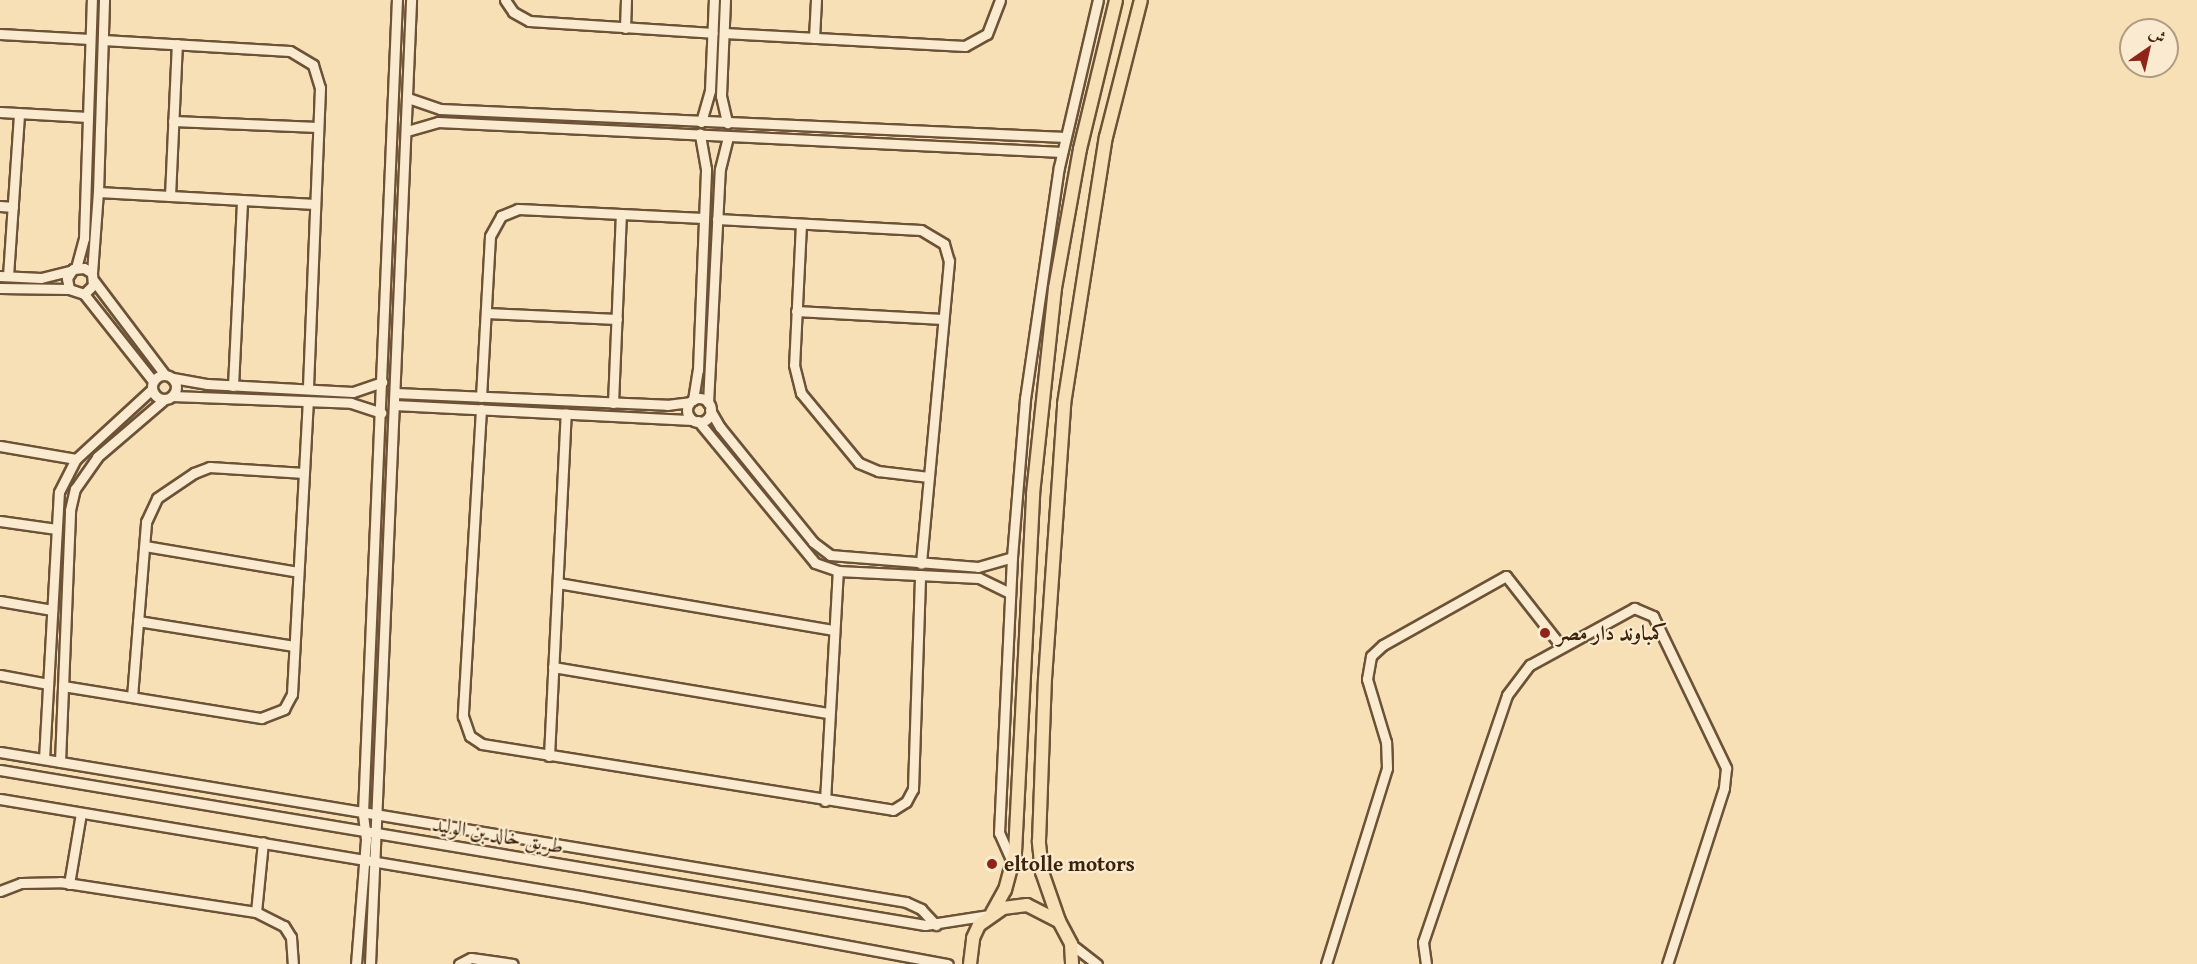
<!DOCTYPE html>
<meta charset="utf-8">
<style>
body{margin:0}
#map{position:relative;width:2197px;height:964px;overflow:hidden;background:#f8e0b6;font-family:"Gentium Book Plus",Amiri,serif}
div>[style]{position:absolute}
.roads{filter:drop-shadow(2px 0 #6c5236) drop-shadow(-2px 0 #6c5236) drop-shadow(0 2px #6c5236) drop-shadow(0 -2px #6c5236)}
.minor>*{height:9px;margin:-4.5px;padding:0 4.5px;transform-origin:4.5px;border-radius:4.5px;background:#faebd0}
.minor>.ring{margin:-4.5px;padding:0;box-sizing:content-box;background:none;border:9px solid #faebd0;border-radius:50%}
.major>*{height:12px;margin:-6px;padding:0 6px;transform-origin:6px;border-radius:6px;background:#f8e0b6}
.dots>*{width:16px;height:16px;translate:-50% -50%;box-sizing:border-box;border:3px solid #faebd0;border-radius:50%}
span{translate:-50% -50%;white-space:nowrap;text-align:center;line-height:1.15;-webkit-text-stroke:4.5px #faebd0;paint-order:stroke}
.poi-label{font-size:21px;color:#3d220b;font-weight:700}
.left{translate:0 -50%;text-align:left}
.street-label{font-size:21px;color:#3d220b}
.north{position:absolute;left:2119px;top:18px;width:60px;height:60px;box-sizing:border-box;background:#faebd0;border:2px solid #ae9b81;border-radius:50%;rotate:34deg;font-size:16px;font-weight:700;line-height:24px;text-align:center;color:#3d220b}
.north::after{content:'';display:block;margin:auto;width:21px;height:27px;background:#8f2418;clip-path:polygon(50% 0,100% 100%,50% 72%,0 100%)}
</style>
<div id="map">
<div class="roads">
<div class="minor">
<div style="left:505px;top:0;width:14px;rotate:56deg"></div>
<div style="left:513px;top:12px;width:18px;rotate:29deg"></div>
<div style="left:529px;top:21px;width:184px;rotate:3.7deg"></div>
<div style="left:725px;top:0;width:96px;rotate:92.4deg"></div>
<div style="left:721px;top:96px;width:28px;rotate:77deg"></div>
<div style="left:625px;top:28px;width:28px;rotate:-88deg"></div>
<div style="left:724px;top:33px;width:241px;rotate:3.1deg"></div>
<div style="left:965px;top:46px;width:25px;rotate:-29deg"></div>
<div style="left:987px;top:34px;width:36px;rotate:-69deg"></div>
<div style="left:0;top:34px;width:90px;rotate:3.2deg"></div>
<div style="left:814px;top:38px;width:38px;rotate:-87deg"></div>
<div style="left:103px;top:40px;width:187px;rotate:3.4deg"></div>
<div style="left:290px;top:51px;width:27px;rotate:31deg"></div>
<div style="left:313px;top:65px;width:24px;rotate:73deg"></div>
<div style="left:320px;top:88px;width:301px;rotate:92.3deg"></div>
<div style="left:408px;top:98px;width:34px;rotate:19deg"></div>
<div style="left:440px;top:109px;width:626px;rotate:2.57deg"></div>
<div style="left:0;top:112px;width:88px;rotate:3.3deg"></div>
<div style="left:173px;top:121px;width:145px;rotate:2.4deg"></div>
<div style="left:701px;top:122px;width:33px;rotate:-74deg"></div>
<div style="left:710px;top:90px;width:90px;rotate:-87.5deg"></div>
<div style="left:407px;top:131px;width:32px;rotate:-16deg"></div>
<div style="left:438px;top:122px;width:625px;rotate:2.75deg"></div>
<div style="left:98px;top:192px;width:217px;rotate:3.2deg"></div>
<div style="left:170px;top:196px;width:152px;rotate:-87.4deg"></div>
<div style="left:0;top:206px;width:13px;rotate:4deg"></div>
<div style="left:717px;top:219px;width:204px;rotate:3.1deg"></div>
<div style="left:921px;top:230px;width:27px;rotate:31deg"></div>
<div style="left:944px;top:244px;width:18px;rotate:74deg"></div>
<div style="left:949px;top:261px;width:304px;rotate:95.3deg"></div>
<div style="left:801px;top:224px;width:141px;rotate:92.8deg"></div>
<div style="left:794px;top:365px;width:29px;rotate:76deg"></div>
<div style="left:801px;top:393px;width:91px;rotate:50.4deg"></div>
<div style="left:859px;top:463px;width:21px;rotate:23deg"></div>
<div style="left:878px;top:471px;width:51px;rotate:6.7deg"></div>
<div style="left:76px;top:268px;width:31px;rotate:-75deg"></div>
<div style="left:84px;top:238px;width:238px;rotate:-88.1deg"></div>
<div style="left:92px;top:273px;width:81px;rotate:-85.8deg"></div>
<div style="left:98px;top:192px;width:192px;rotate:-88.2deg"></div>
<div style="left:0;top:276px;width:41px;rotate:2.8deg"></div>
<div style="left:41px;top:278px;width:30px;rotate:-14deg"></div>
<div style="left:8px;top:276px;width:163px;rotate:-86.1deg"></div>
<div style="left:94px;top:281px;width:118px;rotate:52.9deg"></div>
<div style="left:0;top:288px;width:69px;rotate:0.8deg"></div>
<div style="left:69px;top:289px;width:16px;rotate:18deg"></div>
<div style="left:84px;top:294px;width:13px;rotate:-45deg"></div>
<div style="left:93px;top:285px;width:12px;rotate:-95deg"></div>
<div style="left:92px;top:273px;width:9px;rotate:-148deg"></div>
<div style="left:84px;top:268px;width:11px;rotate:175deg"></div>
<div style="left:73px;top:269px;width:11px;rotate:124deg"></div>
<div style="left:67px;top:278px;width:11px;rotate:80deg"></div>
<div style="left:84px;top:294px;width:111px;rotate:51.6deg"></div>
<div style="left:796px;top:311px;width:147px;rotate:3.1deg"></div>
<div style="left:486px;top:313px;width:131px;rotate:2.6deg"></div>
<div class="ring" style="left:152px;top:375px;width:15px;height:15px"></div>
<div style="left:173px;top:378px;width:35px;rotate:10deg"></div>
<div style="left:207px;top:384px;width:146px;rotate:3.1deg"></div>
<div style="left:353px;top:392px;width:31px;rotate:-19deg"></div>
<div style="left:233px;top:386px;width:186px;rotate:-87.2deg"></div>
<div style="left:395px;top:393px;width:272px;rotate:2.5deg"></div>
<div style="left:667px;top:405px;width:23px;rotate:-7deg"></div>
<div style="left:172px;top:396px;width:179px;rotate:2.2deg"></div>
<div style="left:351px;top:403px;width:32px;rotate:18deg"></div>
<div style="left:481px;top:397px;width:161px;rotate:-86.8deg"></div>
<div style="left:490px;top:236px;width:23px;rotate:-61deg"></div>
<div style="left:501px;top:216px;width:18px;rotate:-22deg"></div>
<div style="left:518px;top:209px;width:186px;rotate:2.8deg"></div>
<div class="ring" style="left:687px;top:398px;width:15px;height:15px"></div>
<div style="left:693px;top:400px;width:30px;rotate:-81deg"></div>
<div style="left:698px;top:370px;width:201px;rotate:-87.7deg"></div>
<div style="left:706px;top:169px;width:36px;rotate:-100deg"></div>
<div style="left:613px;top:403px;width:189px;rotate:-87.6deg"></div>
<div style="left:708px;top:403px;width:234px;rotate:-87.1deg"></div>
<div style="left:720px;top:169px;width:34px;rotate:-76deg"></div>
<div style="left:394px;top:405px;width:299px;rotate:2.9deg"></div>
<div style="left:481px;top:409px;width:308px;rotate:93.4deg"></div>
<div style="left:463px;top:716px;width:21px;rotate:71deg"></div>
<div style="left:470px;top:736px;width:14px;rotate:34deg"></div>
<div style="left:482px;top:744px;width:416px;rotate:9.1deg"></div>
<div style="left:893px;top:810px;width:15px;rotate:-32deg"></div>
<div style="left:906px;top:802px;width:15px;rotate:-62deg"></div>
<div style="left:913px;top:789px;width:214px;rotate:-88.1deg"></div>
<div style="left:710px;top:410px;width:20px;rotate:60deg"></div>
<div style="left:720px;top:427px;width:148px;rotate:51deg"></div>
<div style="left:813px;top:542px;width:21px;rotate:37deg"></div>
<div style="left:830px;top:555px;width:148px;rotate:4.6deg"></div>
<div style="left:978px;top:567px;width:35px;rotate:-16deg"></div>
<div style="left:698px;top:421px;width:184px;rotate:50.5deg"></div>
<div style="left:815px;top:563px;width:24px;rotate:19deg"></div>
<div style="left:838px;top:571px;width:141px;rotate:2.8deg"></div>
<div style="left:979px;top:578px;width:34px;rotate:26deg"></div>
<div style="left:0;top:446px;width:77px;rotate:9.7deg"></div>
<div style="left:0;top:521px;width:57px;rotate:8.1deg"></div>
<div style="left:145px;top:546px;width:155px;rotate:9.6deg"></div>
<div style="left:558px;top:583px;width:280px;rotate:9.7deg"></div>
<div style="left:0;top:601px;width:53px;rotate:9.8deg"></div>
<div style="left:138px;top:621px;width:158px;rotate:9.1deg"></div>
<div style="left:553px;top:667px;width:280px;rotate:9.5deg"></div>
<div style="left:0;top:675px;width:49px;rotate:10.6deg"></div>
<div style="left:63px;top:686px;width:201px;rotate:9.2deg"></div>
<div style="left:261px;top:718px;width:25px;rotate:-21deg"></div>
<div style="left:284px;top:709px;width:17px;rotate:-62deg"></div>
<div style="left:292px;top:694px;width:293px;rotate:-86.9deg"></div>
<div style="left:132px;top:697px;width:176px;rotate:-85.4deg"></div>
<div style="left:146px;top:522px;width:26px;rotate:-65deg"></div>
<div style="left:157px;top:498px;width:45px;rotate:-34deg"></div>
<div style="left:194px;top:473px;width:17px;rotate:-21deg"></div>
<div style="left:210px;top:467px;width:94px;rotate:3.7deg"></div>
<div style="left:0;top:752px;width:918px;rotate:9.4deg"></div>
<div style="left:906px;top:902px;width:17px;rotate:25deg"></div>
<div style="left:921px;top:909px;width:22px;rotate:47deg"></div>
<div style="left:549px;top:756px;width:343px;rotate:-87.2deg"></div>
<div style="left:44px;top:759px;width:267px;rotate:-86.8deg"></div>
<div style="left:59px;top:492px;width:37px;rotate:-63deg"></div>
<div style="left:76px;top:459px;width:103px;rotate:-42.6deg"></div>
<div style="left:60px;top:762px;width:252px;rotate:-87.7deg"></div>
<div style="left:70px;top:510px;width:22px;rotate:-77deg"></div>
<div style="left:75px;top:489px;width:39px;rotate:-55deg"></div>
<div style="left:97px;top:457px;width:89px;rotate:-40.5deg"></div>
<div style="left:0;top:770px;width:938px;rotate:9.51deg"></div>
<div style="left:925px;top:925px;width:65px;rotate:-8.9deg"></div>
<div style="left:0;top:799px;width:588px;rotate:9.49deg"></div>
<div style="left:580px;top:896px;width:374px;rotate:10.5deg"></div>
<div style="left:825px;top:801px;width:230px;rotate:-86.8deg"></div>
<div style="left:1013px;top:864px;width:34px;rotate:-114deg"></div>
<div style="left:999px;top:833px;width:276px;rotate:-87.3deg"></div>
<div style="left:1012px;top:557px;width:159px;rotate:-85.3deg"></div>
<div style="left:1025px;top:399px;width:234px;rotate:-81.7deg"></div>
<div style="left:1059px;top:167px;width:171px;rotate:-76.9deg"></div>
<div style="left:69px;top:884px;width:72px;rotate:-80.4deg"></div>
<div style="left:0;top:891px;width:22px;rotate:-21deg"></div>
<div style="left:21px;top:883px;width:39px;rotate:-1deg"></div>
<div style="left:60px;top:882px;width:198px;rotate:8.7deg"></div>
<div style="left:256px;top:912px;width:31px;rotate:27deg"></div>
<div style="left:284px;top:926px;width:13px;rotate:58deg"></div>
<div style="left:291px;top:937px;width:27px;rotate:86deg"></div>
<div style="left:256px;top:912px;width:70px;rotate:-84.3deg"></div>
<div style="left:1071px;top:944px;width:33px;rotate:38deg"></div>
<div style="left:356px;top:964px;width:125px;rotate:-85.4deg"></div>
<div style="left:366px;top:839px;width:26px;rotate:-97deg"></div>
<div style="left:363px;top:813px;width:814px;rotate:-87.61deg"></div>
<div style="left:370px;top:964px;width:965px;rotate:-87.56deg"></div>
<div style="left:459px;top:964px;width:13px;rotate:-27deg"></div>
<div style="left:471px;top:958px;width:42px;rotate:8.1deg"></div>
<div style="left:1326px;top:964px;width:205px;rotate:-72.7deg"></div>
<div style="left:1387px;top:768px;width:26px;rotate:-92deg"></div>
<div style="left:1386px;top:742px;width:66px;rotate:-106.8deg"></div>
<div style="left:1367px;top:679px;width:23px;rotate:-80deg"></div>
<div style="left:1371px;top:656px;width:16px;rotate:-43deg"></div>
<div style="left:1383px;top:645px;width:141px;rotate:-29.3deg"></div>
<div style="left:1506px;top:576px;width:89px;rotate:51.8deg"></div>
<div style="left:1426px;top:964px;width:22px;rotate:-98deg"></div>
<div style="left:1423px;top:942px;width:261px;rotate:-71.2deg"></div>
<div style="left:1507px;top:695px;width:38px;rotate:-53deg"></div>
<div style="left:1530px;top:665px;width:119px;rotate:-28.7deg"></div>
<div style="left:1634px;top:608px;width:21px;rotate:23deg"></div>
<div style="left:1653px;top:616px;width:169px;rotate:64.3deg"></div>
<div style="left:1726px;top:768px;width:20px;rotate:96deg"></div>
<div style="left:1724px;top:788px;width:185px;rotate:107.9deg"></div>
</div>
<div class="major">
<div style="left:992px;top:913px;width:26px;rotate:-61deg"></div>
<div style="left:1005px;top:890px;width:38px;rotate:-75deg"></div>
<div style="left:1015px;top:853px;width:359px;rotate:-87.1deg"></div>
<div style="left:1033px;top:494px;width:207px;rotate:-83.9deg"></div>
<div style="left:1055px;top:288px;width:141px;rotate:-79.8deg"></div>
<div style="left:1080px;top:149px;width:153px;rotate:-76.4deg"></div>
<div style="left:1059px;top:921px;width:52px;rotate:-109.1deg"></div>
<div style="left:1042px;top:872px;width:31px;rotate:-96deg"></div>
<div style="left:1039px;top:841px;width:162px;rotate:-87.9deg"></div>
<div style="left:1045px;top:679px;width:276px;rotate:-86deg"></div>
<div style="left:1064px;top:404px;width:270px;rotate:-81.1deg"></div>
<div style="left:1106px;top:137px;width:141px;rotate:-75.7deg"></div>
<div style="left:970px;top:964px;width:26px;rotate:-83deg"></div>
<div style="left:973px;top:938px;width:14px;rotate:-65deg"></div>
<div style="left:979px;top:925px;width:29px;rotate:-35deg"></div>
<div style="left:1003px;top:908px;width:24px;rotate:-7deg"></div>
<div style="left:1027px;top:905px;width:36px;rotate:27deg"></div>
<div style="left:1059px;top:921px;width:26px;rotate:62deg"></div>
<div style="left:1071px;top:944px;width:20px;rotate:87deg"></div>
</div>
</div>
<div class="dots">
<div style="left:1545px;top:633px;background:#8f2418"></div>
<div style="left:992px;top:864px;background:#8f2418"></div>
</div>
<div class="poi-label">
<span class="left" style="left:1557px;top:633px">كمباوند دار مصر</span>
<span class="left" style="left:1004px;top:864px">eltolle motors</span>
</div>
<div class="street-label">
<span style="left:498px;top:835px;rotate:10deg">طريق خالد بن الوليد</span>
</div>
<div class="north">ش</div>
</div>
